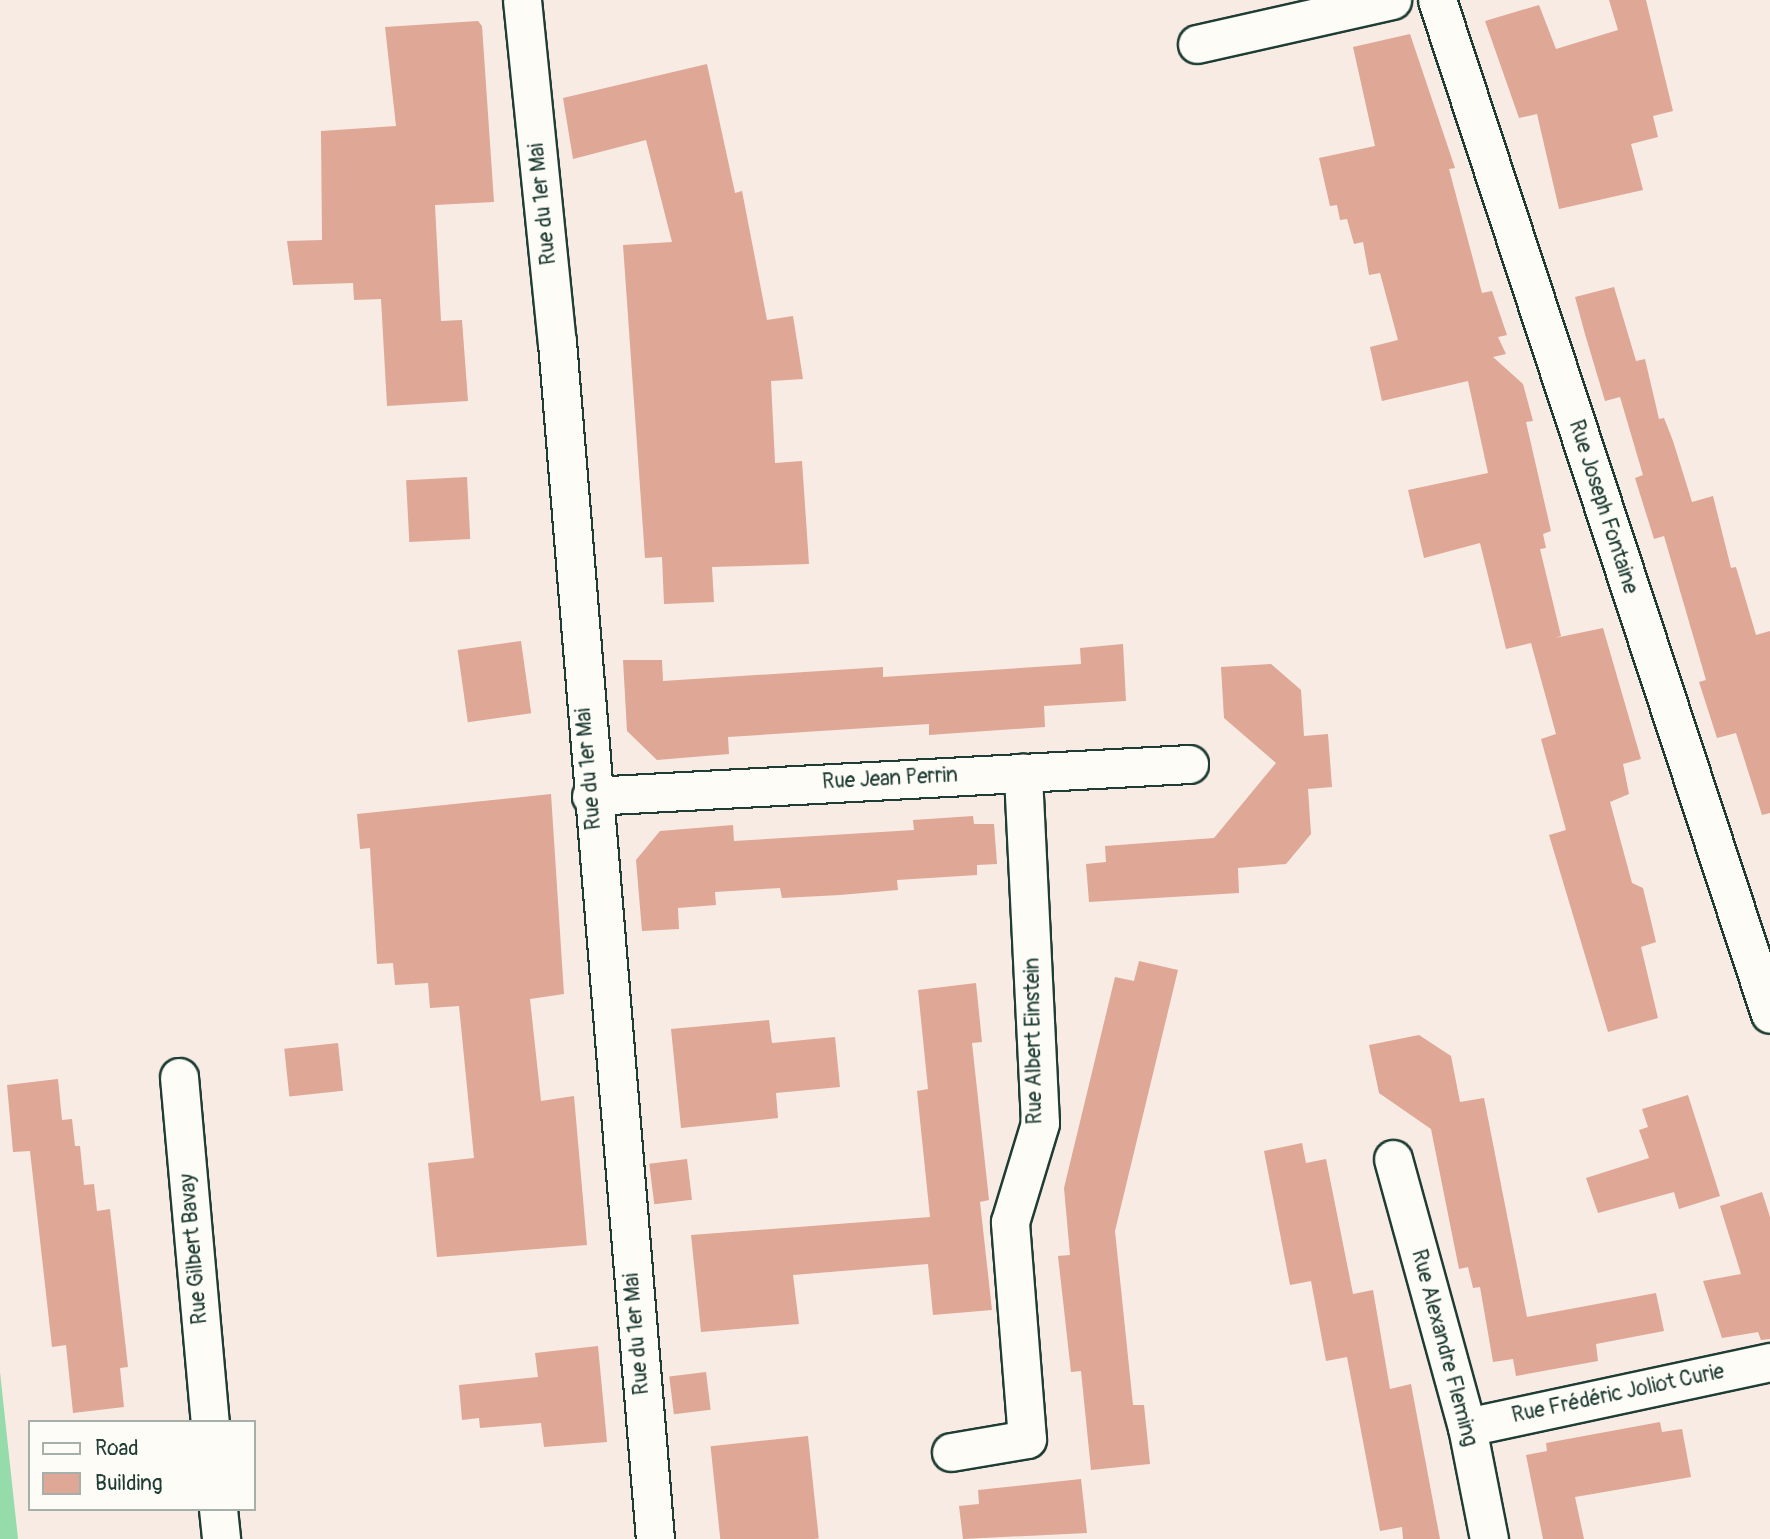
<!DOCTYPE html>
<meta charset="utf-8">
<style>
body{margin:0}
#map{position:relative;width:1770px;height:1539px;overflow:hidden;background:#f7ebe4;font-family:Pangolin,sans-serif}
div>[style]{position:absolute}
.green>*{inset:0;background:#95dcaa}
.building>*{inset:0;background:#dea796;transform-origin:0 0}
.roads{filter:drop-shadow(2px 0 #1f3d34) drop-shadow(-2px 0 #1f3d34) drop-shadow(0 2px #1f3d34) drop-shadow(0 -2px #1f3d34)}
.street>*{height:37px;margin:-18.5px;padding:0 18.5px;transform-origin:18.5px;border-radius:18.5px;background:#fdfcf7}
span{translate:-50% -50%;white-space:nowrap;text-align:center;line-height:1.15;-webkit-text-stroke:7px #fdfcf7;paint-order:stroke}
.street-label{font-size:21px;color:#1f3d34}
.legend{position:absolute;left:28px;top:1420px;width:228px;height:91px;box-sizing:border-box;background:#fdfcf7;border:2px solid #a4b0a9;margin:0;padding:9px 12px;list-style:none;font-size:21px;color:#1f3d34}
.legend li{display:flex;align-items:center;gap:14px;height:35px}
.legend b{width:35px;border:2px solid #a4b0a9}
</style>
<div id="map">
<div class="green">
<div style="clip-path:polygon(0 1372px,18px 1539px,0 1539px)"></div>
</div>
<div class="building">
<div style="clip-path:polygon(1609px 0,1646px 0,1673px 111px,1653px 116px,1658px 137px,1631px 144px,1643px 190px,1559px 209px,1537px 114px,1519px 118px,1485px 21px,1539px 5px,1556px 49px,1618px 30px)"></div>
<div style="clip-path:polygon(478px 21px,482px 26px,494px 202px,435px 205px,441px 321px,462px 320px,468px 401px,387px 406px,381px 299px,354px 300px,353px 283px,293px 285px,287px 241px,322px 240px,321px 131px,396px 126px,385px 27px)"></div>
<div style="clip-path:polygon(1410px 34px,1455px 168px,1449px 169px,1482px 293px,1492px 291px,1507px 335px,1498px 337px,1506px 354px,1493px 357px,1523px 384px,1533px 421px,1526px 422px,1551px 531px,1543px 534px,1546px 548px,1540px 549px,1561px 636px,1555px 638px,1603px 628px,1641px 759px,1623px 764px,1629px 794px,1610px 802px,1632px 883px,1643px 888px,1656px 942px,1641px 947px,1658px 1018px,1608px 1032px,1549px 835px,1566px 830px,1541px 739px,1556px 734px,1531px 643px,1506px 649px,1480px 543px,1424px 558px,1408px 490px,1488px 473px,1468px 381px,1382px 401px,1370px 347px,1398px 340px,1380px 273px,1369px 275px,1363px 242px,1354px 244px,1347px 219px,1340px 220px,1337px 205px,1330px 206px,1319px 158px,1375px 146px,1353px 47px)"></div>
<div style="clip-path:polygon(707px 64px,735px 193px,742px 191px,767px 320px,793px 316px,803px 379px,771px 381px,775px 463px,802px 461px,809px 564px,712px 567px,714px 602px,664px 604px,662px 557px,645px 558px,623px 245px,672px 242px,646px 140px,573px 159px,563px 98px)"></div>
<div style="clip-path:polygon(1614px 287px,1636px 361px,1645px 359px,1659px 419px,1664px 418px,1673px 441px,1692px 502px,1713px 496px,1731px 568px,1736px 567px,1756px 635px,1770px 631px,1770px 813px,1762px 815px,1736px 733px,1717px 738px,1699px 682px,1706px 680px,1664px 536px,1654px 539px,1635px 478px,1643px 475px,1620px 397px,1605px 401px,1585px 334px,1575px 297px)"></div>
<div style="left:467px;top:477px;width:62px;height:61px;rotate:87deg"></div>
<div style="left:521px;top:641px;width:73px;height:64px;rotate:82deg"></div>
<div style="clip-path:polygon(1123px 644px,1126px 701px,1044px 706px,1045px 727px,929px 735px,929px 724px,728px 737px,729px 754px,657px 760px,627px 731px,623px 660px,662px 660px,663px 681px,883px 667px,883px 677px,1081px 664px,1080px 648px)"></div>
<div style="clip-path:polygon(1271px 664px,1301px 690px,1304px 736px,1328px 734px,1332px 787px,1308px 789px,1311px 834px,1286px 864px,1238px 868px,1239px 893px,1089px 902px,1086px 864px,1106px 862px,1105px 846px,1214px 838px,1276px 763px,1224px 718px,1221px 667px)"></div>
<div style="clip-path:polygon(551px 794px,564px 994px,530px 999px,541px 1101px,574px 1096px,587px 1245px,437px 1257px,428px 1163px,474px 1158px,459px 1006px,430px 1008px,428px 983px,395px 985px,393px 963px,377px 964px,370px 848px,360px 849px,357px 814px)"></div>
<div style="clip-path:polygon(973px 816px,974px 824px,994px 824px,997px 864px,977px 865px,977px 875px,897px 880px,898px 890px,840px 895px,782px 898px,780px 888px,715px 892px,716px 905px,678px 908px,679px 929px,642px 931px,636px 860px,660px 831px,733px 825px,734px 841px,914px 830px,913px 820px)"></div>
<div style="clip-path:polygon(1139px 961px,1178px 970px,1115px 1231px,1133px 1405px,1144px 1405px,1150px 1464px,1091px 1470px,1081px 1371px,1071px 1372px,1058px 1256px,1070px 1255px,1064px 1188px,1115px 977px,1134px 981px)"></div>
<div style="clip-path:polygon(976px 983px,982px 1042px,972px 1043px,989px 1200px,980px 1202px,992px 1310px,933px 1315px,928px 1264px,793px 1275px,799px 1324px,701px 1332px,691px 1235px,930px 1217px,917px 1091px,928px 1089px,918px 990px)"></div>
<div style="clip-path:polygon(769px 1020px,772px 1043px,835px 1037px,840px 1087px,776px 1093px,778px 1118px,681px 1128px,671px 1029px)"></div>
<div style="clip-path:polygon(1419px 1035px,1451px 1056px,1460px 1102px,1484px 1098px,1527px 1317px,1656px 1293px,1664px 1331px,1596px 1344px,1598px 1361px,1516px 1376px,1513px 1359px,1493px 1362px,1480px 1287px,1473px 1288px,1468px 1267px,1459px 1269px,1431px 1129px,1379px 1093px,1369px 1045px)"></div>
<div style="left:338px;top:1043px;width:48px;height:54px;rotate:84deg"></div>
<div style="clip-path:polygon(58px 1079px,62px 1120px,72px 1119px,75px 1146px,80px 1146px,84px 1185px,94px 1184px,97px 1211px,110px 1209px,128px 1367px,120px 1368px,124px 1407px,73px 1413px,66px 1345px,52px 1347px,30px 1151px,13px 1152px,7px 1085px)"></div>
<div style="clip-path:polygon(1688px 1095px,1720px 1196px,1679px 1209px,1674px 1192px,1598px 1213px,1586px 1178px,1649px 1158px,1639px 1130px,1648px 1127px,1642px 1109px)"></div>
<div style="clip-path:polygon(1302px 1143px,1306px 1163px,1326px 1159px,1353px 1294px,1373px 1290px,1390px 1389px,1411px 1384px,1440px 1539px,1403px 1539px,1402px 1527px,1380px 1531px,1347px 1357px,1326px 1361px,1311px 1281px,1290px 1285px,1264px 1151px)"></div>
<div style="left:687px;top:1159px;width:41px;height:38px;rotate:83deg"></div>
<div style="clip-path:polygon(1762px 1192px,1770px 1217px,1770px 1339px,1761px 1340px,1758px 1332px,1722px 1338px,1703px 1281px,1741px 1274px,1720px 1206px)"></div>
<div style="clip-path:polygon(598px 1346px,607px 1442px,544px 1447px,541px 1423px,480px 1428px,479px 1418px,462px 1420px,459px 1385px,538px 1377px,535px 1353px)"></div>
<div style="left:706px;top:1372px;width:38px;height:37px;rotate:83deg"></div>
<div style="clip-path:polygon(1660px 1422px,1662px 1432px,1682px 1429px,1691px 1477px,1575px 1497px,1584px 1539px,1543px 1539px,1526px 1455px,1547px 1451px,1546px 1443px)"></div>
<div style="left:808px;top:1436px;width:103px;height:98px;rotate:84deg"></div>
<div style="clip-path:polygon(1081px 1479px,1087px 1533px,963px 1539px,959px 1506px,979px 1504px,978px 1490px)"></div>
</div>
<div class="roads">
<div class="street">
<div style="left:522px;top:0;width:344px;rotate:84.2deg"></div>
<div style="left:557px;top:342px;width:1201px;rotate:85.32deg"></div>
<div style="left:1437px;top:0;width:1067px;rotate:71.82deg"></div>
<div style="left:1197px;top:44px;width:200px;rotate:-12.7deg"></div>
<div style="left:591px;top:796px;width:599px;rotate:-3.06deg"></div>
<div style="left:179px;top:1077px;width:346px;rotate:84.9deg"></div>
<div style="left:1393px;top:1159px;width:278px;rotate:74.6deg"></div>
<div style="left:1467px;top:1427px;width:114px;rotate:78.9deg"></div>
<div style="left:1467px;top:1427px;width:310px;rotate:-12.1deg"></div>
<div style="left:951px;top:1452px;width:77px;rotate:-9.7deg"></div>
<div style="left:1027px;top:1439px;width:218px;rotate:-94.5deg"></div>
<div style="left:1010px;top:1222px;width:103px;rotate:-73.1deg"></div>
<div style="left:1040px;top:1123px;width:351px;rotate:-92.8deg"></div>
<div style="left:218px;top:1509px;width:30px;rotate:84deg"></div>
</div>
</div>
<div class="street-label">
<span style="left:543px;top:204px;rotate:-96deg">Rue du 1er Mai</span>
<span style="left:1603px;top:507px;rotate:72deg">Rue Joseph Fontaine</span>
<span style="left:589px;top:769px;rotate:-95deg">Rue du 1er Mai</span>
<span style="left:890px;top:779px;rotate:-3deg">Rue Jean Perrin</span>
<span style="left:1034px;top:1041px;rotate:-91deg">Rue Albert Einstein</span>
<span style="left:194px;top:1249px;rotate:-95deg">Rue Gilbert Bavay</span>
<span style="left:637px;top:1334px;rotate:-95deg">Rue du 1er Mai</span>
<span style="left:1444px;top:1348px;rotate:75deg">Rue Alexandre Fleming</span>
<span style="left:1618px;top:1394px;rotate:-12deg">Rue Frédéric Joliot Curie</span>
</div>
<ul class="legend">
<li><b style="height:9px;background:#fdfcf7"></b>Road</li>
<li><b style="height:19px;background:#dea796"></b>Building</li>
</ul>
</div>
